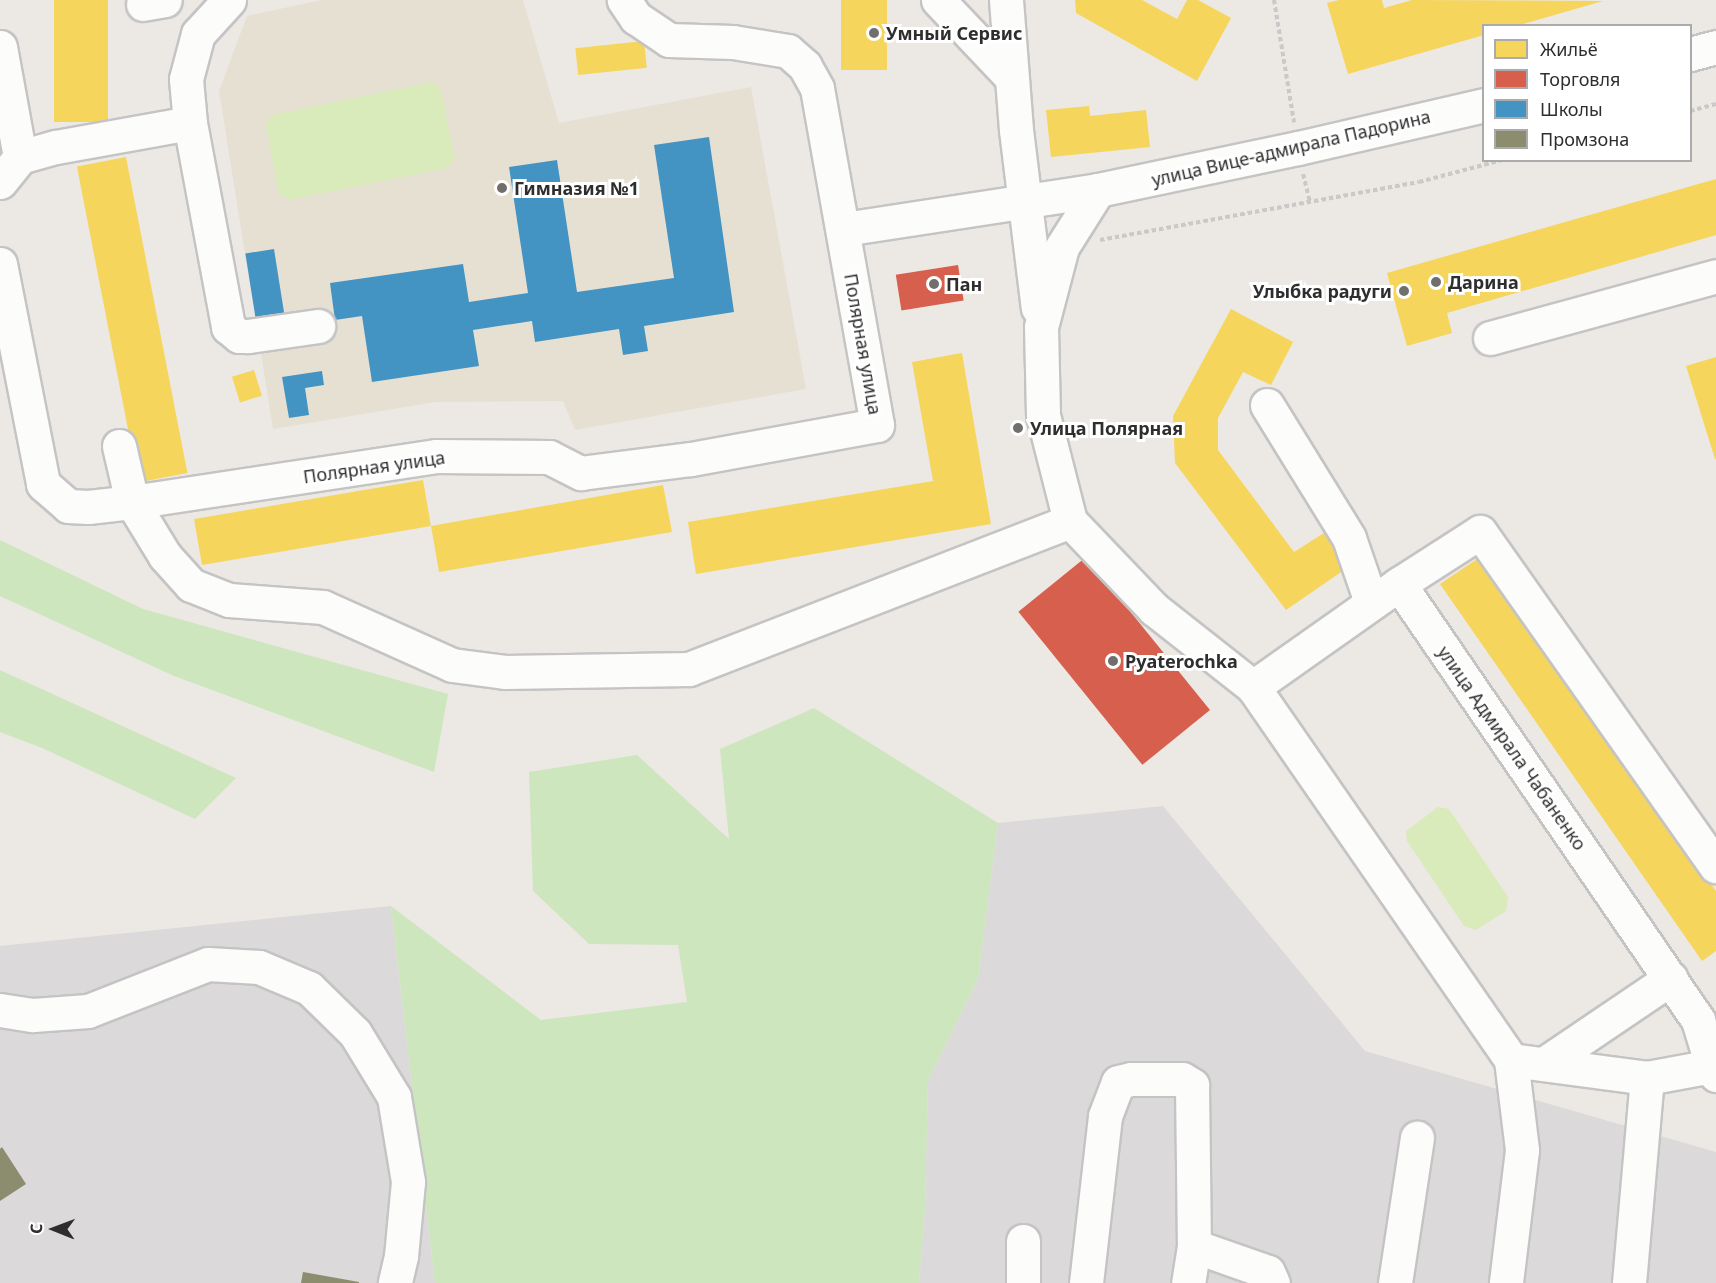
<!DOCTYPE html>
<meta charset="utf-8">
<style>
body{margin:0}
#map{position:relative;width:1716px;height:1283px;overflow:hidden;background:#ece8e4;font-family:"Noto Sans",sans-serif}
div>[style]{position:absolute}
.industrial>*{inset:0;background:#dcd9db}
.education>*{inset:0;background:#e6e0d3}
.green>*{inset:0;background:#cee6be}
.pitch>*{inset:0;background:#d9eabb}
.homes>*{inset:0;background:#f6d55c;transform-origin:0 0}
.shops>*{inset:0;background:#d6604d;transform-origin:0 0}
.schools>*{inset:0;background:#4393c3;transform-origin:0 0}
.industry>*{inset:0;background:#8c8c6e}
.path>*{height:4px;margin-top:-2px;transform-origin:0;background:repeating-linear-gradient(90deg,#c9c9c8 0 4.5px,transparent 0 7.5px)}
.roads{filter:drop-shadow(2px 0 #c5c4c5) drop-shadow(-2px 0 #c5c4c5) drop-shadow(0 2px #c5c4c5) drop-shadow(0 -2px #c5c4c5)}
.minor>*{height:33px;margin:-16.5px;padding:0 16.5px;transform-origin:16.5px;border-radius:16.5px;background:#fcfcfb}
.dots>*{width:16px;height:16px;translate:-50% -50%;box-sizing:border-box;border:3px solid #fff;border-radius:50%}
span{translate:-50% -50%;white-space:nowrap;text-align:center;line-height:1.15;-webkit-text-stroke:6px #fff;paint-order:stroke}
.poi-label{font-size:18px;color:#2e2e2e;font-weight:700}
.left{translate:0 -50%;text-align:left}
.right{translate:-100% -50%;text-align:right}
.street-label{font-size:18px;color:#2e2e2e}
.legend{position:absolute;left:1482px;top:24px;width:210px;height:138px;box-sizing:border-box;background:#fff;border:2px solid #ababab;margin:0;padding:8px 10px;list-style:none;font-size:18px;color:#2e2e2e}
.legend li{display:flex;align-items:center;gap:12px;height:30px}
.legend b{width:30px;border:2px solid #ababab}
.north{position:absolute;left:24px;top:1199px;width:60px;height:60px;-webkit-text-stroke:4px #fff;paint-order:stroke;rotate:271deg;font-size:16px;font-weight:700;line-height:24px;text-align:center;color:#2e2e2e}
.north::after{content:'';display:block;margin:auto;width:21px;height:27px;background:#2e2e2e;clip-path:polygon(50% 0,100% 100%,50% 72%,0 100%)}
</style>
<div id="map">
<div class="industrial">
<div style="clip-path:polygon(1163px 806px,1365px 1051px,1716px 1152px,1716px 1283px,919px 1283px,925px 1208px,928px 1081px,978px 979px,998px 823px)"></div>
<div style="clip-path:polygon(391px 906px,435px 1283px,0 1283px,0 946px)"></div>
</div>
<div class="education">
<div style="clip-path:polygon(321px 0,523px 0,559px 123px,751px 87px,806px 389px,575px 430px,563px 401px,435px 402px,273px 429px,219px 91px,247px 16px)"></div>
</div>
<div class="green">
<div style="clip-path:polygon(0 540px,143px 609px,448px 694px,434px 772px,174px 676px,0 596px)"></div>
<div style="clip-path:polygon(0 670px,236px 778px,195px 819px,42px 748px,0 732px)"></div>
<div style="clip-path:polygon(814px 708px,998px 823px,978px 979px,928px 1081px,925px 1208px,919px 1283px,435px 1283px,391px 906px,541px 1020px,687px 1002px,678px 945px,589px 944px,533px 891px,529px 772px,637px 755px,729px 839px,720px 749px)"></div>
</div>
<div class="pitch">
<div style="clip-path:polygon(432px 82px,441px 89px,455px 159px,447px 168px,289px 200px,278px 192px,266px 123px,272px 115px)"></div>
<div style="clip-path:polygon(1438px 807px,1449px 809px,1508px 897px,1506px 911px,1476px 930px,1464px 926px,1407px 841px,1406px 831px)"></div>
</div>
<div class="homes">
<div style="left:54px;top:0;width:54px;height:122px"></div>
<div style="left:841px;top:0;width:46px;height:70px"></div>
<div style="clip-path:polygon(1075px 0,1142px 0,1177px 19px,1187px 0,1198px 0,1231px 18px,1197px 81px,1076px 13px)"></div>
<div style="clip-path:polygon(1339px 0,1382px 0,1384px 8px,1412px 0,1603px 1px,1516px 26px,1484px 26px,1484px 35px,1348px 74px,1327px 3px)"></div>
<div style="left:644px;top:41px;width:27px;height:69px;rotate:84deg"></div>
<div style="clip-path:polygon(1089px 106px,1090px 116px,1146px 110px,1150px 147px,1051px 157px,1046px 110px)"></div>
<div style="left:126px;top:157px;width:322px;height:50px;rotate:79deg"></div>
<div style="clip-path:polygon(1716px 179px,1716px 235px,1447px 313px,1452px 333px,1407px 346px,1387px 273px)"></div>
<div style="clip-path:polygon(1231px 309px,1293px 342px,1271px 385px,1243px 372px,1218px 418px,1218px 450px,1294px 552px,1324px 533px,1347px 568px,1286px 610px,1175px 463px,1173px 416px)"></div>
<div style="clip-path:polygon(962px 353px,991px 524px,696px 574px,688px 522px,933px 481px,912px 362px)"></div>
<div style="clip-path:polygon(1716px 357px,1716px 459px,1715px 459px,1686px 366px)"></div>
<div style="left:254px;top:370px;width:27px;height:23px;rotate:73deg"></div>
<div style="clip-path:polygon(423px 480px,431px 526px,663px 485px,672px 532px,439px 572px,431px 526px,202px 565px,194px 519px)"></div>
<div style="clip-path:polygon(1483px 555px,1716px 891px,1716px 951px,1702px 961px,1440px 584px)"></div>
</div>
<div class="shops">
<div style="left:958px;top:265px;width:36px;height:63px;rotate:81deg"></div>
<div style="left:1086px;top:557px;width:197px;height:87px;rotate:51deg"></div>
</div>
<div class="schools">
<div style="clip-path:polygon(709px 137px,734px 312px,644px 326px,648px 351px,623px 355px,619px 329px,535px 342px,532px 321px,473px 330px,479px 366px,372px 382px,362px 316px,335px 320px,330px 283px,463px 264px,469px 302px,528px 293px,509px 167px,557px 160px,577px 292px,674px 278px,654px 145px)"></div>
<div style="left:274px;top:249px;width:69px;height:29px;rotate:81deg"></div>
<div style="clip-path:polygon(322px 371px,324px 385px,305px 388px,309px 415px,289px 418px,282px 377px)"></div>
</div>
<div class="industry">
<div style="clip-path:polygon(2px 1147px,26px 1184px,0 1201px,0 1149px)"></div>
<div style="clip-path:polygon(303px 1272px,359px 1282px,359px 1283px,301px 1283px)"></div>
</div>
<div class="path">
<div style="left:1274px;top:0;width:124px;rotate:80.7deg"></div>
<div style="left:1690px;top:111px;width:27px;rotate:-15deg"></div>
<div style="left:1303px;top:174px;width:29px;rotate:76deg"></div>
<div style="left:1100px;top:240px;width:324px;rotate:-10.3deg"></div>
<div style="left:1419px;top:182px;width:86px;rotate:-14.8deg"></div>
</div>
<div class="roads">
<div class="minor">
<div style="left:938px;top:0;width:106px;rotate:46.5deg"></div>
<div style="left:1006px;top:0;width:130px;rotate:85.6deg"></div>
<div style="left:1016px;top:130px;width:179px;rotate:83deg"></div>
<div style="left:143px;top:4px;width:22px;rotate:-10deg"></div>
<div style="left:0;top:47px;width:112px;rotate:79.7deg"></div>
<div style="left:1690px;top:54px;width:27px;rotate:-15deg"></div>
<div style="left:190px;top:123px;width:208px;rotate:79.4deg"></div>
<div style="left:228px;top:327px;width:14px;rotate:39deg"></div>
<div style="left:239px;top:336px;width:9px"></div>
<div style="left:248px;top:336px;width:71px;rotate:-8.1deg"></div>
<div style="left:0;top:182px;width:32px;rotate:-51deg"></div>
<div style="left:20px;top:157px;width:37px;rotate:-16deg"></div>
<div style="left:56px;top:147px;width:136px;rotate:-10.2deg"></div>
<div style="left:190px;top:123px;width:44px;rotate:-95.2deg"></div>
<div style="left:186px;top:79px;width:47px;rotate:-75.1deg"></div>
<div style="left:198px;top:34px;width:46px;rotate:-47.6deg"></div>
<div style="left:1098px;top:190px;width:67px;rotate:122.3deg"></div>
<div style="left:1062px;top:247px;width:83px;rotate:104.7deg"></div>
<div style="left:1041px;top:327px;width:88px;rotate:88.7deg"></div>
<div style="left:1043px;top:415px;width:109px;rotate:75.7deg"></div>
<div style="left:1070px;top:521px;width:122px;rotate:46.3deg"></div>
<div style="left:1154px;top:609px;width:126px;rotate:38.2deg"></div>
<div style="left:1253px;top:687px;width:454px;rotate:55.3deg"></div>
<div style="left:1511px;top:1060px;width:91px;rotate:83deg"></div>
<div style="left:1522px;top:1150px;width:134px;rotate:96.9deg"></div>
<div style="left:844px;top:229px;width:257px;rotate:-8.7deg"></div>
<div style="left:1098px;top:190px;width:204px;rotate:-11.9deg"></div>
<div style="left:1298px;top:148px;width:191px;rotate:-13deg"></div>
<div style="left:0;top:264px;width:224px;rotate:78.9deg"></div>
<div style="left:43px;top:484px;width:33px;rotate:41deg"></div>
<div style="left:68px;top:506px;width:20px;rotate:3deg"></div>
<div style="left:88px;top:507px;width:44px;rotate:-6.5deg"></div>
<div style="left:132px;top:502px;width:307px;rotate:-8.6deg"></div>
<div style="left:436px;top:456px;width:113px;rotate:0.5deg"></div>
<div style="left:549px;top:457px;width:36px;rotate:27deg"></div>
<div style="left:581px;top:473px;width:111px;rotate:-7.3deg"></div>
<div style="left:691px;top:459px;width:189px;rotate:-10.4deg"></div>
<div style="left:877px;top:425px;width:342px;rotate:-100.1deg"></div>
<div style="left:817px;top:88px;width:25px;rotate:-119deg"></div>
<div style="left:805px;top:66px;width:23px;rotate:-139deg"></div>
<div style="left:788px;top:51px;width:56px;rotate:-170.7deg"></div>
<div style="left:733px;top:42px;width:64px;rotate:-178.2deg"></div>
<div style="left:669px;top:40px;width:40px;rotate:-146deg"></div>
<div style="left:636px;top:18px;width:22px;rotate:-124deg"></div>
<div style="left:1490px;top:338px;width:234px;rotate:-15.3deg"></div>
<div style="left:1267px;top:405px;width:156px;rotate:58.3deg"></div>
<div style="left:1349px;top:538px;width:68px;rotate:71deg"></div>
<div style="left:119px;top:446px;width:57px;rotate:76.9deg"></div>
<div style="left:132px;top:502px;width:63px;rotate:58.6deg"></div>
<div style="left:165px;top:556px;width:39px;rotate:48deg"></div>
<div style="left:191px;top:585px;width:41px;rotate:21.5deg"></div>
<div style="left:229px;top:600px;width:94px;rotate:4.3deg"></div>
<div style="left:323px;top:607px;width:141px;rotate:24.2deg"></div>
<div style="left:452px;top:665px;width:53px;rotate:7.5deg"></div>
<div style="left:505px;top:672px;width:184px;rotate:-0.9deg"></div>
<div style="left:689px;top:669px;width:409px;rotate:-21.2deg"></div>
<div style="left:1399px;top:584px;width:96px;rotate:-32.7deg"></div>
<div style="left:1480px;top:532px;width:409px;rotate:54.8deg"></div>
<div style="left:1253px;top:687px;width:179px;rotate:-35.2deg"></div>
<div style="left:1399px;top:584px;width:529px;rotate:55.56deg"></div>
<div style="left:1698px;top:1020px;width:48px;rotate:73.1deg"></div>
<div style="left:0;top:1010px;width:33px;rotate:9deg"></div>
<div style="left:33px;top:1015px;width:55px;rotate:-4.2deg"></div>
<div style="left:88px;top:1011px;width:129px;rotate:-21.4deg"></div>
<div style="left:208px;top:964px;width:51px;rotate:3.4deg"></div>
<div style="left:259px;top:967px;width:54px;rotate:22.8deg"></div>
<div style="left:309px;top:988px;width:64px;rotate:44.4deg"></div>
<div style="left:355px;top:1033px;width:75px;rotate:58.6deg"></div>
<div style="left:394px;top:1097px;width:86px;rotate:80.6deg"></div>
<div style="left:408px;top:1182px;width:74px;rotate:95.4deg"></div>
<div style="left:401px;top:1256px;width:28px;rotate:103deg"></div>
<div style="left:1511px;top:1060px;width:137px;rotate:7.5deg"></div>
<div style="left:1647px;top:1078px;width:66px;rotate:-10.5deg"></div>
<div style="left:1712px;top:1066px;width:10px;rotate:66deg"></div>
<div style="left:1544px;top:1064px;width:153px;rotate:-34.1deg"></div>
<div style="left:1194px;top:1246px;width:78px;rotate:19.4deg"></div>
<div style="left:1268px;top:1272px;width:12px;rotate:66deg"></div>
<div style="left:1023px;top:1283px;width:42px;rotate:-90deg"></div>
<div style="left:1086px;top:1283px;width:168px;rotate:-83.5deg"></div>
<div style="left:1105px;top:1116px;width:36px;rotate:-69deg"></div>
<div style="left:1118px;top:1082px;width:13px;rotate:-13deg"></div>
<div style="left:1131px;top:1079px;width:51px"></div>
<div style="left:1182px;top:1079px;width:12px;rotate:31deg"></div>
<div style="left:1192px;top:1085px;width:161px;rotate:89.3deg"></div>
<div style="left:1194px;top:1246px;width:37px;rotate:99deg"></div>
<div style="left:1395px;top:1283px;width:147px;rotate:-81.4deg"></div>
<div style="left:1629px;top:1283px;width:206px;rotate:-85deg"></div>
</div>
</div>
<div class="dots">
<div style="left:874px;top:33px;background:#706f6e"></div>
<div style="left:502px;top:188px;background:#706f6e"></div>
<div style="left:1436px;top:282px;background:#706f6e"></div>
<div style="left:934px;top:284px;background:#706f6e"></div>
<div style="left:1404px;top:291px;background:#706f6e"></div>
<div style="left:1018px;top:428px;background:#706f6e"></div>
<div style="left:1113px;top:661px;background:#706f6e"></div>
</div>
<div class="poi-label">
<span class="left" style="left:886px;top:33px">Умный Сервис</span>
<span class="left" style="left:514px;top:188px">Гимназия №1</span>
<span class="left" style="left:1448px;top:282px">Дарина</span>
<span class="left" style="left:946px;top:284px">Пан</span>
<span class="right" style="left:1392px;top:291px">Улыбка радуги</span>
<span class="left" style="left:1030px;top:428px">Улица Полярная</span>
<span class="left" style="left:1125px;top:661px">Pyaterochka</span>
</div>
<div class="street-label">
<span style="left:1291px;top:148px;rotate:-13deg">улица Вице-адмирала Падорина</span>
<span style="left:863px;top:344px;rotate:80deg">Полярная улица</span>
<span style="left:374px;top:467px;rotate:-8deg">Полярная улица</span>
<span style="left:1512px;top:748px;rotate:55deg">улица Адмирала Чабаненко</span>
</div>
<ul class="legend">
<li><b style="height:16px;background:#f6d55c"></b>Жильё</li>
<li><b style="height:16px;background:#d6604d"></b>Торговля</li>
<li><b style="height:16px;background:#4393c3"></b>Школы</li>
<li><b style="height:16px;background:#8c8c6e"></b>Промзона</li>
</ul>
<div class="north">С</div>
</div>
